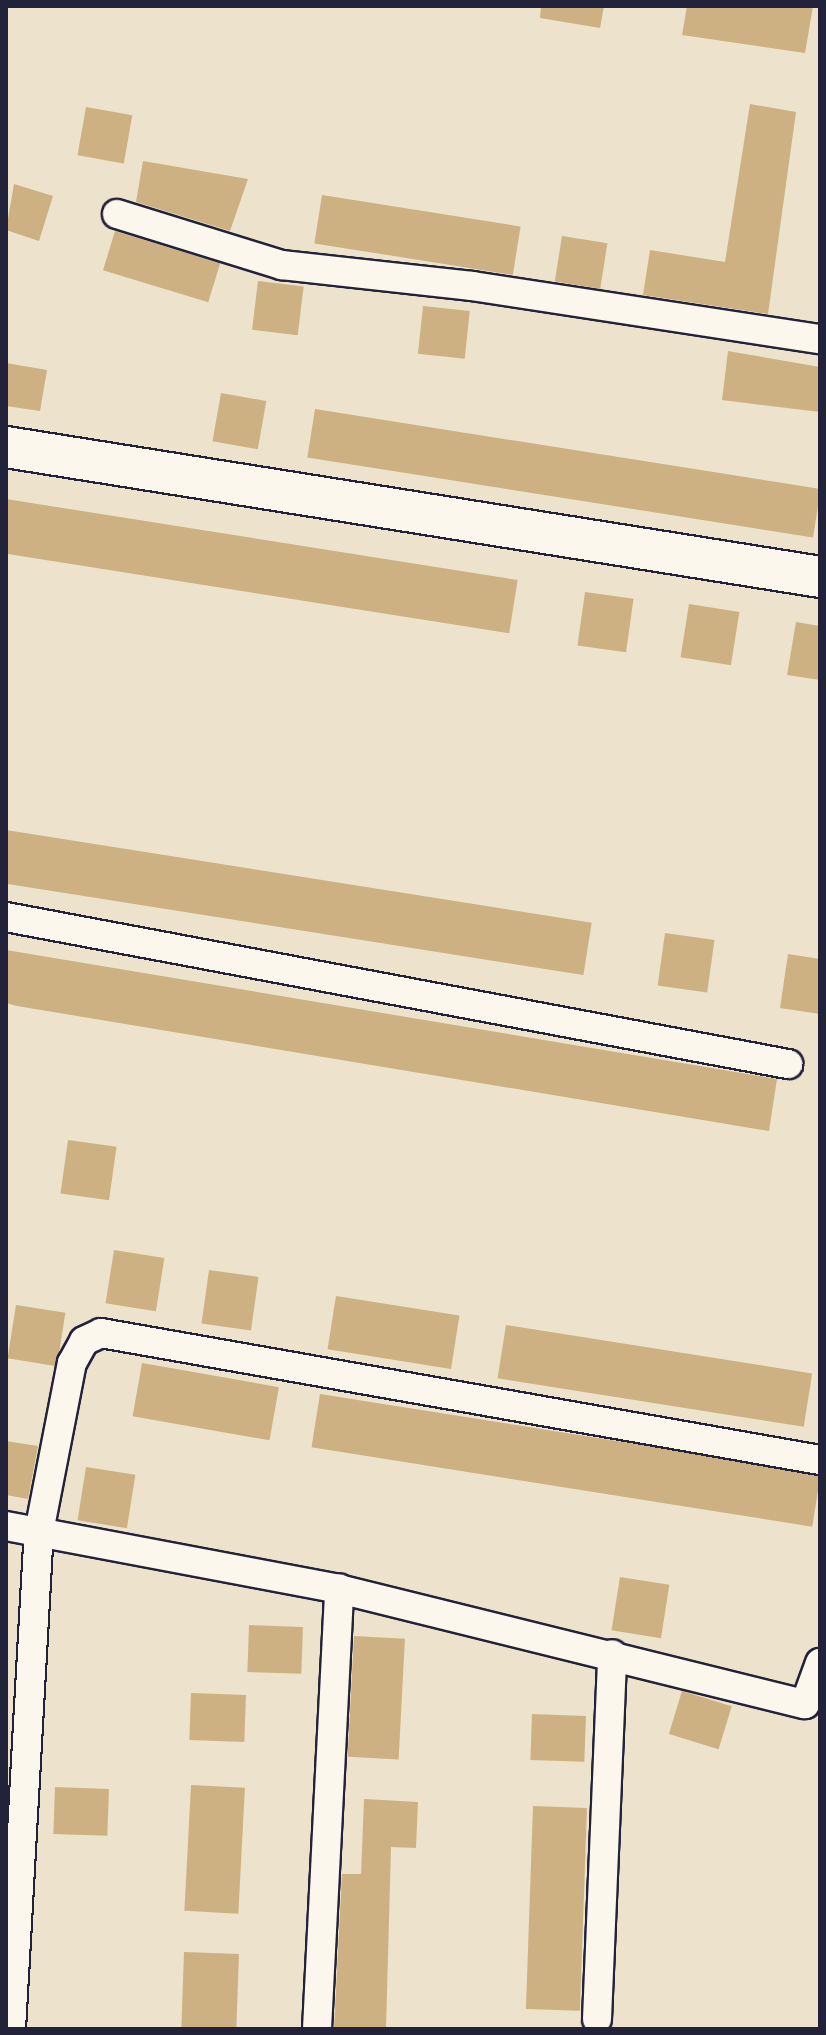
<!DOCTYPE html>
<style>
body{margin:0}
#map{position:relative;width:826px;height:2035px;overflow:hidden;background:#ede2cc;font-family:"Shantell Sans",sans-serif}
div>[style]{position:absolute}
.building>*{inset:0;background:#cdb183;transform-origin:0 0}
.roads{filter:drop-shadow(2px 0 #22223b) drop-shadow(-2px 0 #22223b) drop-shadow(0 2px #22223b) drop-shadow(0 -2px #22223b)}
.street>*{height:28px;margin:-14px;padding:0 14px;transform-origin:14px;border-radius:14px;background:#fbf7ec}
.secondary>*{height:40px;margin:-20px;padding:0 20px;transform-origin:20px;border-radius:20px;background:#fbf7ec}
span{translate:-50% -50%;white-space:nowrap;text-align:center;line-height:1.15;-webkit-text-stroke:6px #fbf7ec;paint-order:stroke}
.frame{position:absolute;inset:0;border:8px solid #22223b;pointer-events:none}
</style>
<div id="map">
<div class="building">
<div style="clip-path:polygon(541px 6px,604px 6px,600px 28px,540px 18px)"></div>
<div style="clip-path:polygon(687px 6px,813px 6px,805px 53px,682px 35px)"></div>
<div style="clip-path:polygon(750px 104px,796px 112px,768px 314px,643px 295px,650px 250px,725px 262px)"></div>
<div style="left:86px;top:107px;width:47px;height:49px;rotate:10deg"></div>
<div style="clip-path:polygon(143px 161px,248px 179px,230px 231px,136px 202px)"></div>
<div style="clip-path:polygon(14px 184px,53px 196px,39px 241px,6px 230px)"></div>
<div style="left:322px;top:195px;width:201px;height:49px;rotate:9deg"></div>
<div style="left:115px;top:231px;width:110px;height:41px;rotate:17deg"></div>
<div style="left:562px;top:236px;width:46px;height:46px;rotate:9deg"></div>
<div style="left:258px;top:281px;width:46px;height:49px;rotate:7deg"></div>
<div style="left:423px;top:306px;width:47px;height:48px;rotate:6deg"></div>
<div style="clip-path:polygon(728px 351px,820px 367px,820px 412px,722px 400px)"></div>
<div style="clip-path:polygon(6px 363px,47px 370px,40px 411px,6px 406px)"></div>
<div style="left:221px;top:393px;width:46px;height:49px;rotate:10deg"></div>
<div style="left:315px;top:409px;width:512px;height:49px;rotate:9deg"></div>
<div style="left:6px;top:499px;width:518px;height:54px;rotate:9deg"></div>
<div style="left:585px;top:592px;width:49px;height:54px;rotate:8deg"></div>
<div style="left:689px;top:604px;width:51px;height:54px;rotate:9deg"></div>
<div style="clip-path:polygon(796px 622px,820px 626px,820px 680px,787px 675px)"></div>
<div style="left:6px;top:830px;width:593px;height:53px;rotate:9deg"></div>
<div style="left:665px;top:933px;width:50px;height:53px;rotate:8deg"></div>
<div style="clip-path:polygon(6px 950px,777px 1079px,769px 1131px,17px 1006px,6px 1003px)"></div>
<div style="clip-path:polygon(788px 954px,820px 959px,820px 1014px,780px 1008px)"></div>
<div style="left:68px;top:1140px;width:49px;height:54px;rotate:8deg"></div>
<div style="left:114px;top:1250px;width:51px;height:54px;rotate:9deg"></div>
<div style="left:209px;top:1270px;width:50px;height:54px;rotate:8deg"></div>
<div style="left:336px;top:1296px;width:125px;height:54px;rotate:9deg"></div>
<div style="left:16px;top:1305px;width:50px;height:54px;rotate:9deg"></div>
<div style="left:506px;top:1325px;width:310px;height:54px;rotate:9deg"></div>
<div style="left:142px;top:1363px;width:139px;height:54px;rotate:10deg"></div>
<div style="left:320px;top:1394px;width:507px;height:54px;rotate:9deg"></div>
<div style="clip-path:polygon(6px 1441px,38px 1446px,28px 1499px,6px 1495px)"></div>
<div style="left:86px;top:1467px;width:50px;height:54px;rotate:9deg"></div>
<div style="left:620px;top:1577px;width:50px;height:54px;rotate:9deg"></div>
<div style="left:249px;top:1625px;width:54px;height:47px;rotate:2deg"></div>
<div style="left:354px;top:1636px;width:51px;height:121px;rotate:3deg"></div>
<div style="left:682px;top:1691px;width:52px;height:45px;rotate:17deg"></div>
<div style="left:191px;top:1693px;width:55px;height:47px;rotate:2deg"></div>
<div style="left:532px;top:1714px;width:54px;height:46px;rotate:2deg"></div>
<div style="left:191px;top:1785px;width:54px;height:126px;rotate:3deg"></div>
<div style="left:55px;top:1787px;width:54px;height:47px;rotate:2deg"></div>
<div style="clip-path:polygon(364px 1799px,418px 1802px,416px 1848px,391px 1847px,386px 2029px,334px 2029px,342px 1874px,361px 1874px)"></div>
<div style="left:533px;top:1806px;width:54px;height:203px;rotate:2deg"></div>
<div style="left:184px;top:1952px;width:55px;height:77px;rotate:2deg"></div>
</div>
<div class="roads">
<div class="street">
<div style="left:117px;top:214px;width:173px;rotate:17.2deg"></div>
<div style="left:282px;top:265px;width:191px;rotate:6.3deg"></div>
<div style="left:472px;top:286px;width:352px;rotate:8.7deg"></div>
<div style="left:6px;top:917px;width:796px;rotate:10.65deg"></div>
<div style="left:6px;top:1526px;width:339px;rotate:10.7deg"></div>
<div style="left:339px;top:1589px;width:480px;rotate:13.9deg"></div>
<div style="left:805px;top:1704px;width:44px;rotate:-69.9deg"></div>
<div style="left:597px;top:2019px;width:365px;rotate:-87.6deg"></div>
<div style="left:11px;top:2029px;width:498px;rotate:-86.8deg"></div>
<div style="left:39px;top:1532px;width:172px;rotate:-79deg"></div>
<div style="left:72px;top:1363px;width:25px;rotate:-61deg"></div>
<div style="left:84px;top:1341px;width:19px;rotate:-25deg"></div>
<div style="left:101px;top:1333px;width:730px;rotate:10.02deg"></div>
<div style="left:317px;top:2029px;width:441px;rotate:-87.1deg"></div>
</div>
<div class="secondary">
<div style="left:6px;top:447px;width:824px;rotate:9.07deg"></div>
</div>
</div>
<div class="frame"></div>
</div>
